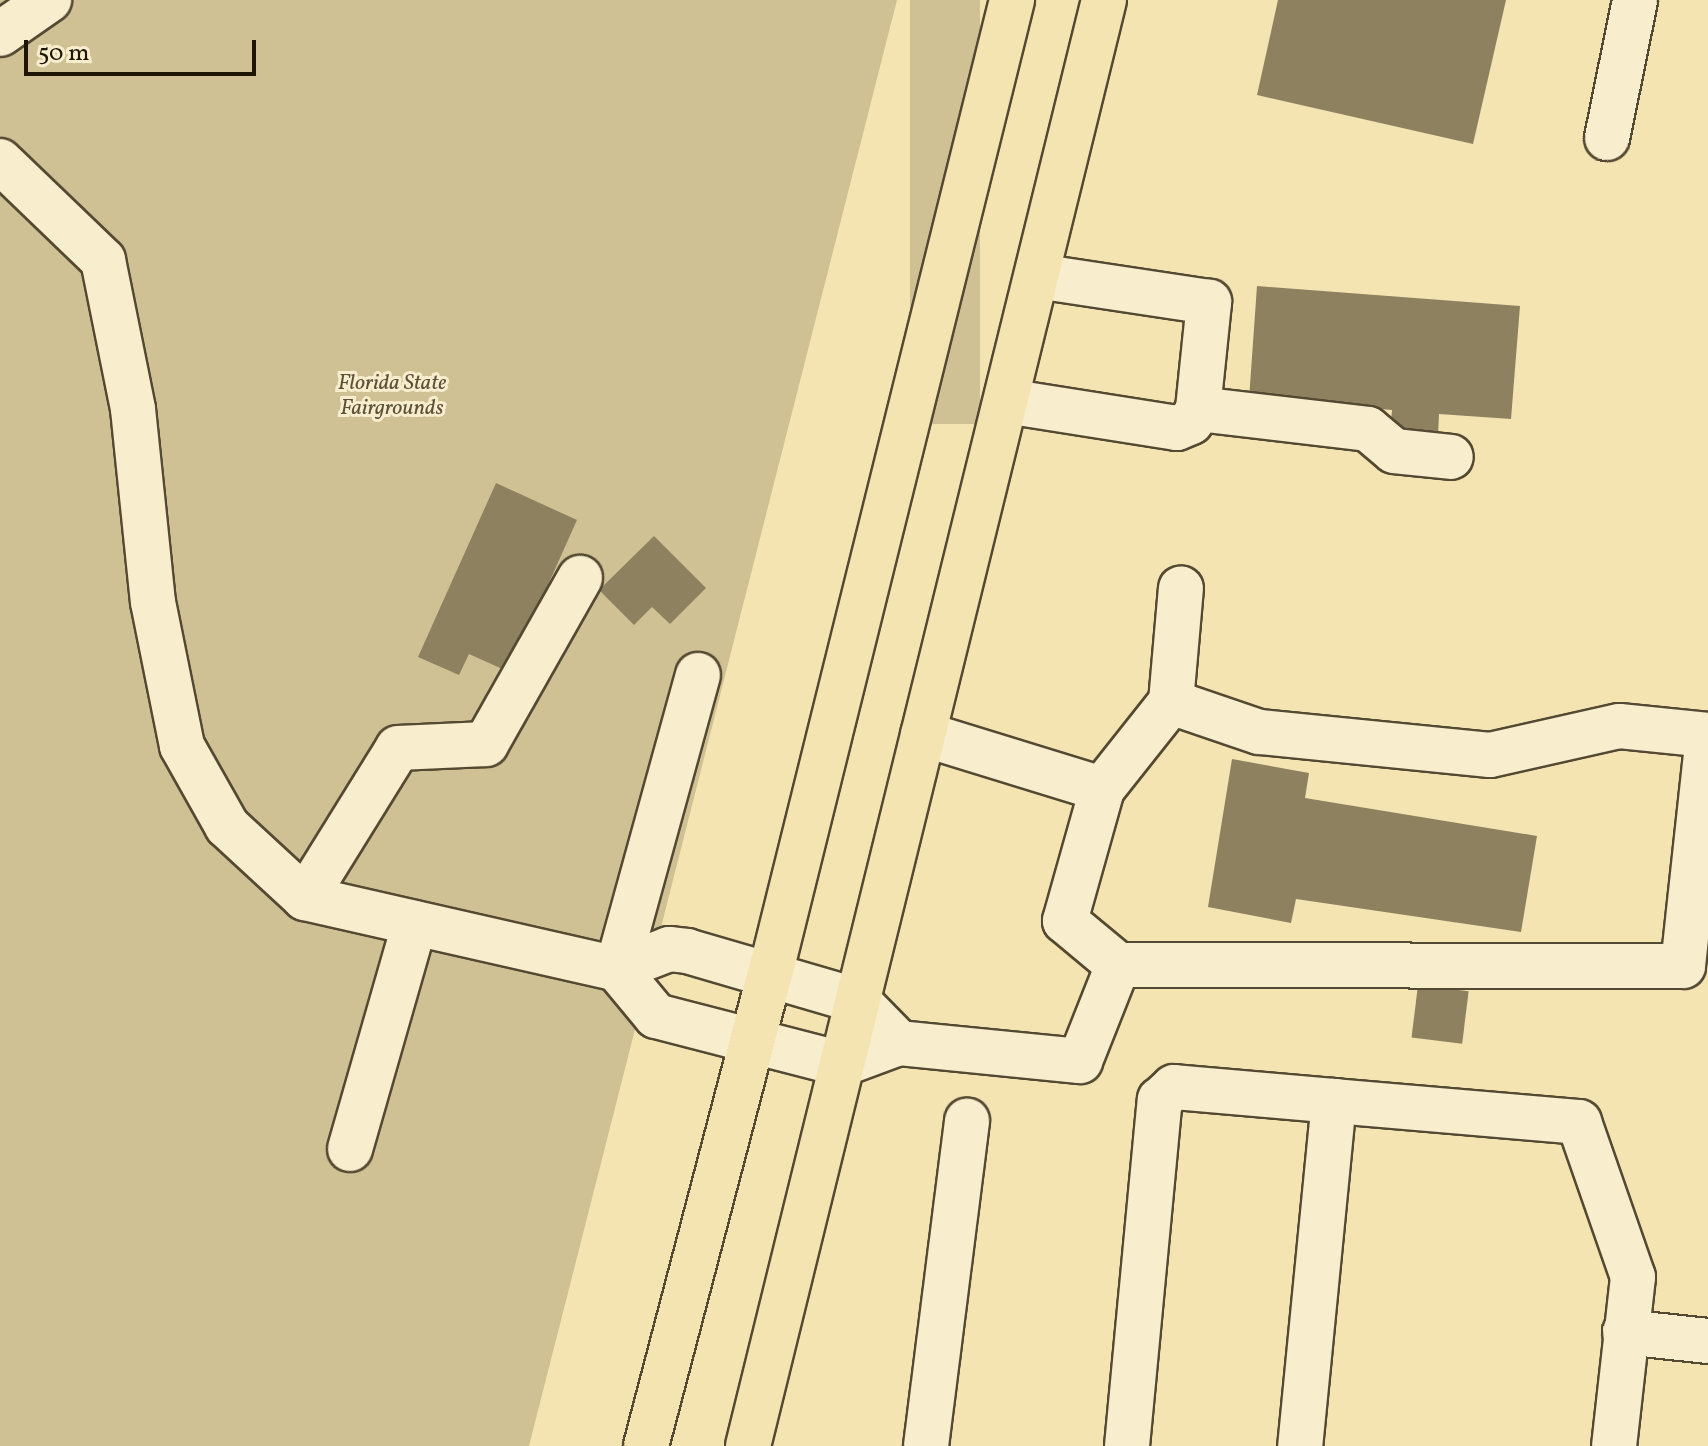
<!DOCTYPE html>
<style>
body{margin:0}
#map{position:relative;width:1708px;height:1446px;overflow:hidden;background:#f4e4b2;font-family:Vollkorn,serif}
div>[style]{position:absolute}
.green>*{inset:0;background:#d0c195;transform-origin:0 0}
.building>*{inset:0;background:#8e8160;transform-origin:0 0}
.roads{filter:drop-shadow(2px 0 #544932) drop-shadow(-2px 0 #544932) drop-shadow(0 2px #544932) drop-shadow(0 -2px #544932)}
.minor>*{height:44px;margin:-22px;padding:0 22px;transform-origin:22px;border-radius:22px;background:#f8edcd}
.major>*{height:44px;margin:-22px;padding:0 22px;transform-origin:22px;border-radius:22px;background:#f4e4b2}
span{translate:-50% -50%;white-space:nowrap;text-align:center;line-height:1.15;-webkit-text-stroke:6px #f8edcd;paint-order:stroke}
.park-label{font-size:22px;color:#5d5139;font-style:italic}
.scale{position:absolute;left:24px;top:40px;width:232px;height:36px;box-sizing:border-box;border:4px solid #1f1507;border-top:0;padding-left:10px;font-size:24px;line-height:28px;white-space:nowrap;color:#1f1507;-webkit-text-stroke:6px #f8edcd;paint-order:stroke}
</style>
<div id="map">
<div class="green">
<div style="clip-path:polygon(0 0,897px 0,529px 1446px,0 1446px)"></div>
<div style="left:910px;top:0;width:70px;height:424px"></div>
</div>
<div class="building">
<div style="clip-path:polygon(1278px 0,1506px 0,1473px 144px,1257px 95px)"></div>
<div style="clip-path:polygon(1257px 286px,1520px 306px,1511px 419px,1439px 414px,1438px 437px,1390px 432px,1392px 410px,1249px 399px)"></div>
<div style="clip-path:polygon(496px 483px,577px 520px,509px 672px,469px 654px,459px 675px,418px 657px)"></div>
<div style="clip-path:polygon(654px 536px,706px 588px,670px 624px,652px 607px,634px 625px,599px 590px)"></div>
<div style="clip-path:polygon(1232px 759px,1309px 773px,1305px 798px,1537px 836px,1521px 932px,1296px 899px,1291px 923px,1208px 907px)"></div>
<div style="left:1418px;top:985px;width:51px;height:53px;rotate:7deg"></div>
</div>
<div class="roads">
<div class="minor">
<div style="left:0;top:34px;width:60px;rotate:-34.8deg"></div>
<div style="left:1607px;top:138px;width:141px;rotate:-78.5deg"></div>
<div style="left:0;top:161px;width:143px;rotate:43.9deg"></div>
<div style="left:103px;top:260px;width:152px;rotate:78.6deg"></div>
<div style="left:133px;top:409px;width:194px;rotate:84.1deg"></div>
<div style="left:153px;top:602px;width:147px;rotate:78.6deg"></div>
<div style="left:182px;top:746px;width:92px;rotate:60.6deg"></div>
<div style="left:227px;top:826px;width:106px;rotate:42.7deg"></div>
<div style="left:305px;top:898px;width:320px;rotate:12.8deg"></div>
<div style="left:617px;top:969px;width:56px;rotate:-21deg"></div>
<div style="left:669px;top:949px;width:18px;rotate:6deg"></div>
<div style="left:687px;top:951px;width:178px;rotate:16.3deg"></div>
<div style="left:858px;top:1001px;width:59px;rotate:45.7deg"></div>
<div style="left:1006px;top:401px;width:173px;rotate:9deg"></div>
<div style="left:1177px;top:428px;width:15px;rotate:-23deg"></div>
<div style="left:1191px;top:422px;width:15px;rotate:-62deg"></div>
<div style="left:1198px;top:409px;width:108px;rotate:-84.1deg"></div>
<div style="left:1209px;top:302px;width:174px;rotate:-171.4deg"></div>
<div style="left:1198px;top:409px;width:171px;rotate:6.7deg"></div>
<div style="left:1368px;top:429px;width:34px;rotate:40deg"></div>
<div style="left:1394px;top:451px;width:57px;rotate:6deg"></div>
<div style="left:1102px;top:789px;width:111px;rotate:-51.6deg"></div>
<div style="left:1171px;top:702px;width:114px;rotate:-85deg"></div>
<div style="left:305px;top:898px;width:176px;rotate:-58.2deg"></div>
<div style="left:398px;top:748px;width:88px;rotate:-2.6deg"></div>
<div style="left:486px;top:744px;width:191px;rotate:-60.5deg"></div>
<div style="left:1118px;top:965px;width:565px;rotate:0.1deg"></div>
<div style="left:1683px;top:966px;width:232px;rotate:-83.8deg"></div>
<div style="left:1708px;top:735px;width:89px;rotate:-174.2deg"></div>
<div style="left:1619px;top:726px;width:132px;rotate:167.3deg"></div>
<div style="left:1490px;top:755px;width:232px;rotate:-174.3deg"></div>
<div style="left:1259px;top:732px;width:93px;rotate:-161.2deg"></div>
<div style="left:617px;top:969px;width:61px;rotate:50.3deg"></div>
<div style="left:656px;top:1016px;width:192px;rotate:14.5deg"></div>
<div style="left:842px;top:1064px;width:61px;rotate:-20.2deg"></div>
<div style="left:899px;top:1043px;width:182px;rotate:5.7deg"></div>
<div style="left:1080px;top:1061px;width:103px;rotate:-68.4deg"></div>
<div style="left:1118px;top:965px;width:69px;rotate:-140.3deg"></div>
<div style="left:1065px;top:921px;width:137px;rotate:-74.3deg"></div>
<div style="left:1102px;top:789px;width:187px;rotate:-162.9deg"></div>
<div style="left:617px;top:969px;width:305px;rotate:-74.6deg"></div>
<div style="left:1334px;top:1101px;width:246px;rotate:4.9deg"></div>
<div style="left:1579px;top:1122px;width:164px;rotate:70.8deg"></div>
<div style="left:1633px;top:1277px;width:170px;rotate:96.4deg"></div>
<div style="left:350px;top:1149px;width:235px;rotate:-74deg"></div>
<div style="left:1625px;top:1332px;width:83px;rotate:6.2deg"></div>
<div style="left:926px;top:1446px;width:328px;rotate:-82.8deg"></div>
<div style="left:1127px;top:1446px;width:348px;rotate:-84.6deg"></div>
<div style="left:1160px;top:1100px;width:19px;rotate:-43deg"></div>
<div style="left:1174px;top:1087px;width:161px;rotate:5deg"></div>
<div style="left:1334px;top:1101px;width:347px;rotate:95.6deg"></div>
</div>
<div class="major">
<div style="left:646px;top:1446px;width:487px;rotate:-75.3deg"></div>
<div style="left:770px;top:975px;width:1005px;rotate:-76.06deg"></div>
<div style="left:748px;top:1446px;width:1489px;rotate:-76.17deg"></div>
</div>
</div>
<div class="park-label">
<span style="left:392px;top:396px">Florida State<br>Fairgrounds</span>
</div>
<div class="scale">50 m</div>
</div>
